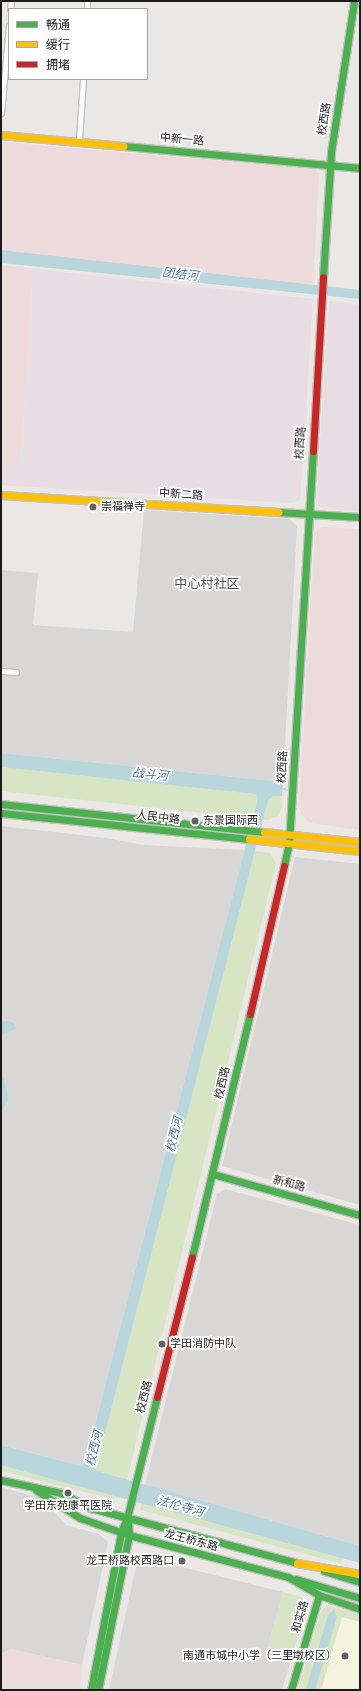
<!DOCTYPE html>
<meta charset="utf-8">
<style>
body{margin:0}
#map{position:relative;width:361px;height:1691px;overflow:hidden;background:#eae7e4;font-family:Overpass,"Noto Sans SC",sans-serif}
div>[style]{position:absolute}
.residential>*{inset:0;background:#d9d7d5}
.commercial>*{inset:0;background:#ecdbda}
.industrial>*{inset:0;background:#e7dde3}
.education>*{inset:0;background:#f4f3de}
.grass>*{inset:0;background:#d7e5c4;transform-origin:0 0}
.water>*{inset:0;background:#b9d6dc}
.stream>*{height:2px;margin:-1px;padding:0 1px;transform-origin:1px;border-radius:1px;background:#b9d6dc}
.roads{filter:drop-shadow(1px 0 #c2c1c0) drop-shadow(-1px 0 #c2c1c0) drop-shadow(0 1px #c2c1c0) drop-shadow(0 -1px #c2c1c0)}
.street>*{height:5px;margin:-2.5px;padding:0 2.5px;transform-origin:2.5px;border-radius:2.5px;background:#fcfbfb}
.fast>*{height:7px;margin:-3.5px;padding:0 3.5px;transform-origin:3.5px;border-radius:3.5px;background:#4caf50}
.slow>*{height:7px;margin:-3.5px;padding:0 3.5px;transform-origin:3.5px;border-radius:3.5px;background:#ffc107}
.jam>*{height:7px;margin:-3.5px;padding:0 3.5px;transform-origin:3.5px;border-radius:3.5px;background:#c62828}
.dots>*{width:11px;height:11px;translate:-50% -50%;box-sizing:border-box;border:2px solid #fff;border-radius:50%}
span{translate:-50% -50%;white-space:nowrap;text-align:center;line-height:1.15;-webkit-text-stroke:3.5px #fff;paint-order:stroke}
.street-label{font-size:11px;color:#1b1b1b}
.poi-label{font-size:11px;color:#1b1b1b}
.left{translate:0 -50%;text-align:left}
.right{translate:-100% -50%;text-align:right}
.water-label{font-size:12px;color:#4c779d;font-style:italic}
.quarter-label{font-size:13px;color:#4e4e4e}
.frame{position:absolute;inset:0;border:2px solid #1b1b1b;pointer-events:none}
.legend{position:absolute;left:8px;top:8px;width:140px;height:72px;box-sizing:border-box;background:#fff;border:1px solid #a4a4a4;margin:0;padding:5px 7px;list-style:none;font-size:12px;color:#1b1b1b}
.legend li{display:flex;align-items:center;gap:8px;height:20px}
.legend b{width:20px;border:1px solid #a4a4a4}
</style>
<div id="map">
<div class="residential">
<div style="clip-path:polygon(144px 510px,289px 519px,297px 526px,283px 782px,1px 753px,1px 570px,38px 573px,33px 625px,133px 632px)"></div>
<div style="clip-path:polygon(1px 826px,106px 838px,144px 845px,245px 850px,85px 1463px,81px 1466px,1px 1445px)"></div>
<div style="clip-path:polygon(295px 857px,360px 864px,360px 1205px,222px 1166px)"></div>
<div style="clip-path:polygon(225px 1189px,360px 1225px,360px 1546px,145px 1485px,217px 1194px)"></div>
<div style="clip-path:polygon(1px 1487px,43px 1499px,66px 1525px,99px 1534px,108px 1542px,82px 1665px,11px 1649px,1px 1654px)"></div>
<div style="clip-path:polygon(146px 1558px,283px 1592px,266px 1653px,291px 1660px,282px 1690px,109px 1690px,137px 1562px)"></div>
</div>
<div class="commercial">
<div style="clip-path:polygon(1px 142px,315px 169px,319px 174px,313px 285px,1px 250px)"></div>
<div style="clip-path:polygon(1px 265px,33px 269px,21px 458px,16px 464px,6px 464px,1px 485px)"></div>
<div style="clip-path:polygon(322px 527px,360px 529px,360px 830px,310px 823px,302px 815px,299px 805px,315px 533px)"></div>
<div style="clip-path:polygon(11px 1649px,82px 1665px,81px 1690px,1px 1690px,1px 1654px)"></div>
</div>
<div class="industrial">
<div style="clip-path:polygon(33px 269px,313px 299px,300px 500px,291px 503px,1px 485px,6px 464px,16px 464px,21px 458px)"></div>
<div style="clip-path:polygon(329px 301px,360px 305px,360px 511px,321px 508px,316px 502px)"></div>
</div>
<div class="education">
<div style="clip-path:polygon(342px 1617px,360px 1622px,360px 1690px,321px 1690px)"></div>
</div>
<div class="grass">
<div style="clip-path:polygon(1px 767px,282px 796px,282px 808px,278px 816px,268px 820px,1px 791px)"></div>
<div style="clip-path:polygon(254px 851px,270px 853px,276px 863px,127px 1480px,97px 1471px,96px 1468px)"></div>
<div style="clip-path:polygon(1px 1465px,69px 1483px,120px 1497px,113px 1499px,1px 1471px)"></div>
<div style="left:142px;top:1503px;width:208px;height:7px;rotate:15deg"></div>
<div style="clip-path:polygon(283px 1592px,302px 1597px,307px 1607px,291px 1660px,266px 1653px)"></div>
<div style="clip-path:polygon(326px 1605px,360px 1614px,360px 1622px,342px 1617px,321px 1690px,298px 1690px,321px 1610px)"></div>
</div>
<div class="water">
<div style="clip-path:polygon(1px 250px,360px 290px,360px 299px,1px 263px)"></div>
<div style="clip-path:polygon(1px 753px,283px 782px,282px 796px,273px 796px,268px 800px,96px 1468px,97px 1471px,360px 1546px,360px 1563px,1px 1465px,1px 1445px,81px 1466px,85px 1463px,258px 799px,256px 794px,1px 767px)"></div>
<div style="clip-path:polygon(8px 1021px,14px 1023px,16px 1029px,1px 1035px,1px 1022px)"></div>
<div style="clip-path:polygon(1px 1075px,5px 1081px,8px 1100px,1px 1112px)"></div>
<div style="clip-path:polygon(334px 1609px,337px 1617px,315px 1690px,306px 1690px,328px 1615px)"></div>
</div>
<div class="stream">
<div style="left:281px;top:789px;width:9px;rotate:6deg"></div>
</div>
<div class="roads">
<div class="street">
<div style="left:10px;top:9px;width:8px;rotate:-83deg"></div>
<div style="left:87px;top:9px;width:8px;rotate:-90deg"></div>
<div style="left:1px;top:113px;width:88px;rotate:-84.8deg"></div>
<div style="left:79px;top:141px;width:62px;rotate:-86.3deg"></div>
<div style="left:1px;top:671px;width:15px;rotate:4deg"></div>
</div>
<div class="fast">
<div style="left:124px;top:146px;width:237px;rotate:5.3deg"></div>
<div style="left:323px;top:277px;width:125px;rotate:-86.3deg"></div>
<div style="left:331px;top:152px;width:153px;rotate:-81.3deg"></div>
<div style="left:278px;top:512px;width:82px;rotate:3.5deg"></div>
<div style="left:1px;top:804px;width:264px;rotate:6.1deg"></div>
<div style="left:1px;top:813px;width:249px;rotate:6deg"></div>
<div style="left:284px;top:866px;width:24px;rotate:-78deg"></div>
<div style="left:289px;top:843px;width:393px;rotate:-86.5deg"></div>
<div style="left:213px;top:1174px;width:153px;rotate:15.6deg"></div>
<div style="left:192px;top:1257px;width:250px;rotate:-76.6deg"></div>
<div style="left:1px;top:1480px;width:61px;rotate:12.2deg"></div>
<div style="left:61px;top:1493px;width:34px;rotate:27deg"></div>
<div style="left:91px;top:1508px;width:213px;rotate:14.9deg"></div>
<div style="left:36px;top:1490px;width:52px;rotate:32.5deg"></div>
<div style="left:80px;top:1518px;width:52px;rotate:19.1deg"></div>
<div style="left:129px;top:1535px;width:164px;rotate:14.8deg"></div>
<div style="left:288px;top:1577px;width:36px;rotate:30deg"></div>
<div style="left:319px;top:1595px;width:43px;rotate:18.9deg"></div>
<div style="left:324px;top:1571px;width:38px;rotate:17deg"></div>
<div style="left:296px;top:1579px;width:67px;rotate:16.5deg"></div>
<div style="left:91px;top:1690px;width:161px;rotate:-79.2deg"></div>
<div style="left:121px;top:1532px;width:15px;rotate:-67deg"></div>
<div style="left:127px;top:1518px;width:125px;rotate:-76.1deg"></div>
<div style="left:98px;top:1690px;width:158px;rotate:-78.7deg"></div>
<div style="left:129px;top:1535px;width:15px;rotate:-94deg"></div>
<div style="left:291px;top:1690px;width:99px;rotate:-73.6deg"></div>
</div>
<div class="slow">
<div style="left:1px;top:135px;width:123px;rotate:5.1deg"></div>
<div style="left:1px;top:495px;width:278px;rotate:3.5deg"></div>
<div style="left:264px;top:832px;width:97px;rotate:5.9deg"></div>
<div style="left:249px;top:839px;width:112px;rotate:6.2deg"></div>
<div style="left:297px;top:1563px;width:64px;rotate:9.9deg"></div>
</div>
<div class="jam">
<div style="left:313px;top:451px;width:174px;rotate:-86.7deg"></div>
<div style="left:250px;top:1014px;width:152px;rotate:-77.1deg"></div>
<div style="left:157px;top:1397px;width:144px;rotate:-76deg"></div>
</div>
</div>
<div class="dots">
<div style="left:93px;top:507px;background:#636261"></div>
<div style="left:195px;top:821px;background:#636261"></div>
<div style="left:162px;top:1344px;background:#636261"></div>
<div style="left:68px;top:1493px;background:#636261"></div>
<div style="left:182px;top:1561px;background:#636261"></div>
<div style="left:345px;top:1656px;background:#636261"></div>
</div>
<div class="street-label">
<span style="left:325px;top:119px;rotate:-81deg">校西路</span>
<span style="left:182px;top:140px;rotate:5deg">中新一路</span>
<span style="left:301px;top:443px;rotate:-86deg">校西路</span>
<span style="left:181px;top:495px;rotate:4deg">中新二路</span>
<span style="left:283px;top:767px;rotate:-87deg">校西路</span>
<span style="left:158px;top:818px;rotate:7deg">人民中路</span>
<span style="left:223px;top:1083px;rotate:-77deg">校西路</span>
<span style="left:289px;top:1184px;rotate:15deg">新和路</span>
<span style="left:145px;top:1397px;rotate:-76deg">校西路</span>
<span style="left:191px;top:1541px;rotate:15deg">龙王桥东路</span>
<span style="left:301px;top:1617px;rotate:-74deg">和实路</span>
</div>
<div class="poi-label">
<span class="left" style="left:101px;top:507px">崇福禅寺</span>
<span class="left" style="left:203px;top:821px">东景国际西</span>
<span class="left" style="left:170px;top:1344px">学田消防中队</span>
<span style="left:68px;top:1506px">学田东苑·康平医院</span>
<span class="right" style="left:174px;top:1561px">龙王桥路校西路口</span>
<span class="right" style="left:337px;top:1656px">南通市城中小学（三里墩校区）</span>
</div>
<div class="water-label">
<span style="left:180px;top:276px;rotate:6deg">团结河</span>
<span style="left:150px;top:776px;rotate:6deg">战斗河</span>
<span style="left:176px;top:1135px;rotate:-76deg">校西河</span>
<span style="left:96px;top:1449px;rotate:-76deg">校西河</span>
<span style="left:180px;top:1508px;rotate:15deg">法伦寺河</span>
</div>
<div class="quarter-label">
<span style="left:207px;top:585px">中心村社区</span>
</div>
<div class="frame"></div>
<ul class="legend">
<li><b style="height:5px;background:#4caf50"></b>畅通</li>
<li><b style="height:5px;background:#ffc107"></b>缓行</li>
<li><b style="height:5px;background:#c62828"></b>拥堵</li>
</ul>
</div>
